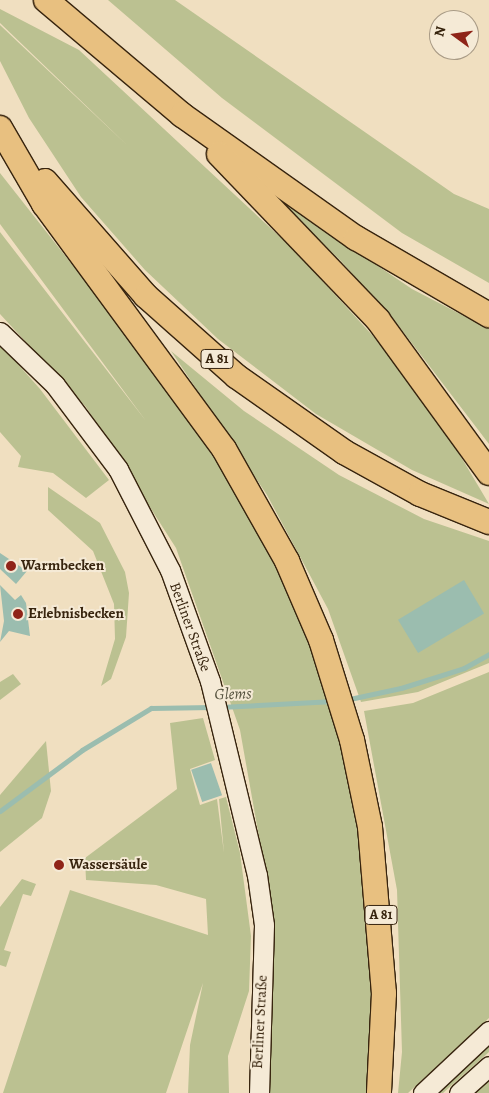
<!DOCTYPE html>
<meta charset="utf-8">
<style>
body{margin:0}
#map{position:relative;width:489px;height:1093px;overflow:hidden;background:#f0dfc0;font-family:Alegreya,serif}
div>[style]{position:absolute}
.green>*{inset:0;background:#bbc191}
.water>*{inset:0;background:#9bbdaf;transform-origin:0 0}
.stream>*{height:5px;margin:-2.5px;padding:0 2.5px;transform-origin:2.5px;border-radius:2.5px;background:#9bbdaf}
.roads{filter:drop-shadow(1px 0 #37240e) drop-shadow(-1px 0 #37240e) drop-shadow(0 1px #37240e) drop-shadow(0 -1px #37240e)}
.secondary>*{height:19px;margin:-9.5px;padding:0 9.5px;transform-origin:9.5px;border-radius:9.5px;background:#f5ead6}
.highway>*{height:24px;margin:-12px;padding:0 12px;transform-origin:12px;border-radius:12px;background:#e8c080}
.dots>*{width:14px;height:14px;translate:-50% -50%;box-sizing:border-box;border:2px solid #f5ead6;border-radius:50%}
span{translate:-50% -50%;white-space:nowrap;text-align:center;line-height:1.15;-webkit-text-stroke:4px #f5ead6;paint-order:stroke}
.shield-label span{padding:1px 4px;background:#f5ead6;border:1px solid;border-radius:4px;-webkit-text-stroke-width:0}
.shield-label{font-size:14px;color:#37240e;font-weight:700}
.poi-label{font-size:15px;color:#37240e;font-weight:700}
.left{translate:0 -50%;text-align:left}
.street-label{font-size:15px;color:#37240e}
.water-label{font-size:16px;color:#55523e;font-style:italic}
.north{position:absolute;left:429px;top:10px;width:50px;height:50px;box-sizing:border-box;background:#f5ead6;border:1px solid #a99b86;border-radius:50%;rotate:284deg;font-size:14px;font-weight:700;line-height:20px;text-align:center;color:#37240e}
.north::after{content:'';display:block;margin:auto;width:18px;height:22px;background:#8f2418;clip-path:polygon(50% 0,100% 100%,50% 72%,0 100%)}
</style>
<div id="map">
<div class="green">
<div style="clip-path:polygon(108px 0,175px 0,454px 194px,489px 209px,489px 283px,402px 233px,222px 98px)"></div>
<div style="clip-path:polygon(0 9px,79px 50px,293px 249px,373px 336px,439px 420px,489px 504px,412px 470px,316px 414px,218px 339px,145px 270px,81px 197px,29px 118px,0 61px,0 25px,129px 147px,0 23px)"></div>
<div style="clip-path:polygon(0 173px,163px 380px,264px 535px,299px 608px,347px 754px,372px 913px,372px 1093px,270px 1093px,264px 865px,240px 730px,176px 548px,86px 407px,0 314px,0 232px,146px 421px,0 224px)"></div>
<div style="clip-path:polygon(270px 193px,412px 289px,489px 329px,489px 444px,398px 325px,340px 260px)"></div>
<div style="clip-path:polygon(0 344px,40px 389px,109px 480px,86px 498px,53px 473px,18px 467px,21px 456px,0 432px)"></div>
<div style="clip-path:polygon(171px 351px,244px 411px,339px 475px,424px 519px,489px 541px,489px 663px,418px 692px,361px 702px,328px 609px,267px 495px)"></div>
<div style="clip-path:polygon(48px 487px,100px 523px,125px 572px,129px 593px,126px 637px,111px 679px,101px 686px,115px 639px,114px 604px,93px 551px,48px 510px)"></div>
<div style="clip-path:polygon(489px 672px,489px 1018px,408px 1093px,398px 1093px,402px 1052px,397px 890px,364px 711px,413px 703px)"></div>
<div style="clip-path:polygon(13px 674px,21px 684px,0 700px,0 682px)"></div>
<div style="clip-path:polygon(203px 718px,215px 760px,190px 769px,200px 805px,217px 799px,224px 853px,219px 799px,226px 797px,240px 853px,251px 936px,249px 991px,228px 1056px,229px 1093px,188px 1093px,190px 1045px,203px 983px,166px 1093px,3px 1093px,70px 890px,208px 935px,206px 899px,156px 885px,86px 880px,85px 858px,177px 789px,170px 723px)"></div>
<div style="clip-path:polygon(46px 741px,51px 791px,42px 818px,0 852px,0 795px)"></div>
<div style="clip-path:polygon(22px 879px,36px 884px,31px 896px,23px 894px,4px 950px,11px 952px,6px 967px,0 965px,0 907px)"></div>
<div style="clip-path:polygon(489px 1046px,489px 1052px,443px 1093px,437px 1093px)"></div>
<div style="clip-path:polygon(489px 1077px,489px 1093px,470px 1093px)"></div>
</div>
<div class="water">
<div style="clip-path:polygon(0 553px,27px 571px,16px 584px,0 569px)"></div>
<div style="left:464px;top:580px;width:39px;height:77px;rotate:59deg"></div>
<div style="clip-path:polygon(0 585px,15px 600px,21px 595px,26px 603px,30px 636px,9px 631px,0 642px,4px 621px)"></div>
<div style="left:211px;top:763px;width:34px;height:21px;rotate:71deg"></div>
</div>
<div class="stream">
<div style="left:345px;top:700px;width:57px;rotate:-12.1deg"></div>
<div style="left:401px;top:688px;width:66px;rotate:-17.6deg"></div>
<div style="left:464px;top:668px;width:29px;rotate:-29deg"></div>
<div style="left:220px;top:707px;width:114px;rotate:-3deg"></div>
<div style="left:0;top:811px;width:102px;rotate:-36.6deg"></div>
<div style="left:82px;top:750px;width:81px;rotate:-31.3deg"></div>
<div style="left:151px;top:708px;width:61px;rotate:-0.9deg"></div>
</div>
<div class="roads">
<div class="secondary">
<div style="left:0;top:332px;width:76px;rotate:43.9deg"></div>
<div style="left:55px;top:385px;width:105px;rotate:53.1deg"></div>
<div style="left:118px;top:469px;width:114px;rotate:62.8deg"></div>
<div style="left:170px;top:570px;width:118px;rotate:70.2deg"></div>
<div style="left:210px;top:681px;width:200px;rotate:76.4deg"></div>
<div style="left:257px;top:875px;width:50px;rotate:82deg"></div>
<div style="left:264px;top:925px;width:168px;rotate:91.7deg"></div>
<div style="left:423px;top:1093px;width:91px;rotate:-43.2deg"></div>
<div style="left:459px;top:1093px;width:40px;rotate:-42deg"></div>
</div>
<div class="highway">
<div style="left:46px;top:0;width:178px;rotate:40.2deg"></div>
<div style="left:182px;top:115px;width:213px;rotate:35.3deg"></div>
<div style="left:356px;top:238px;width:154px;rotate:30.1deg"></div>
<div style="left:0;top:128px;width:88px;rotate:59.9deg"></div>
<div style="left:44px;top:204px;width:304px;rotate:53.7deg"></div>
<div style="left:224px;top:449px;width:129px;rotate:60.6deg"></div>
<div style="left:287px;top:561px;width:86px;rotate:66.7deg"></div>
<div style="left:321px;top:640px;width:105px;rotate:72.8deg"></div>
<div style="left:352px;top:740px;width:89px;rotate:78.3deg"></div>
<div style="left:370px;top:827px;width:167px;rotate:85.2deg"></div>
<div style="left:384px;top:993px;width:100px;rotate:92.9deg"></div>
<div style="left:219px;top:154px;width:230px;rotate:46.2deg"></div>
<div style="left:378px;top:320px;width:189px;rotate:54deg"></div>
<div style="left:45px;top:181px;width:153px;rotate:48.7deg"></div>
<div style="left:146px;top:296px;width:120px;rotate:41.6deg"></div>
<div style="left:236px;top:376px;width:132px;rotate:35.1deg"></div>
<div style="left:344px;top:452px;width:87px;rotate:28.9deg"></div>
<div style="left:420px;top:494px;width:74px;rotate:22.1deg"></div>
</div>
</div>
<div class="dots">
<div style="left:11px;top:566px;background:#8f2418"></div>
<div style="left:18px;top:614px;background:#8f2418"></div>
<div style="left:59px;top:865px;background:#8f2418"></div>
</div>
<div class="shield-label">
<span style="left:217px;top:359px">A 81</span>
<span style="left:381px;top:915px">A 81</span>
</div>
<div class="poi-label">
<span class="left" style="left:21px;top:566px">Warmbecken</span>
<span class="left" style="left:28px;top:614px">Erlebnisbecken</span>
<span class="left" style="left:69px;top:865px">Wassersäule</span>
</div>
<div class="street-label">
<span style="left:190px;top:627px;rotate:70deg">Berliner Straße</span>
<span style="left:260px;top:1022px;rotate:-87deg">Berliner Straße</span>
</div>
<div class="water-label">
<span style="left:233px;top:694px;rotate:-1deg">Glems</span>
</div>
<div class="north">N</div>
</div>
